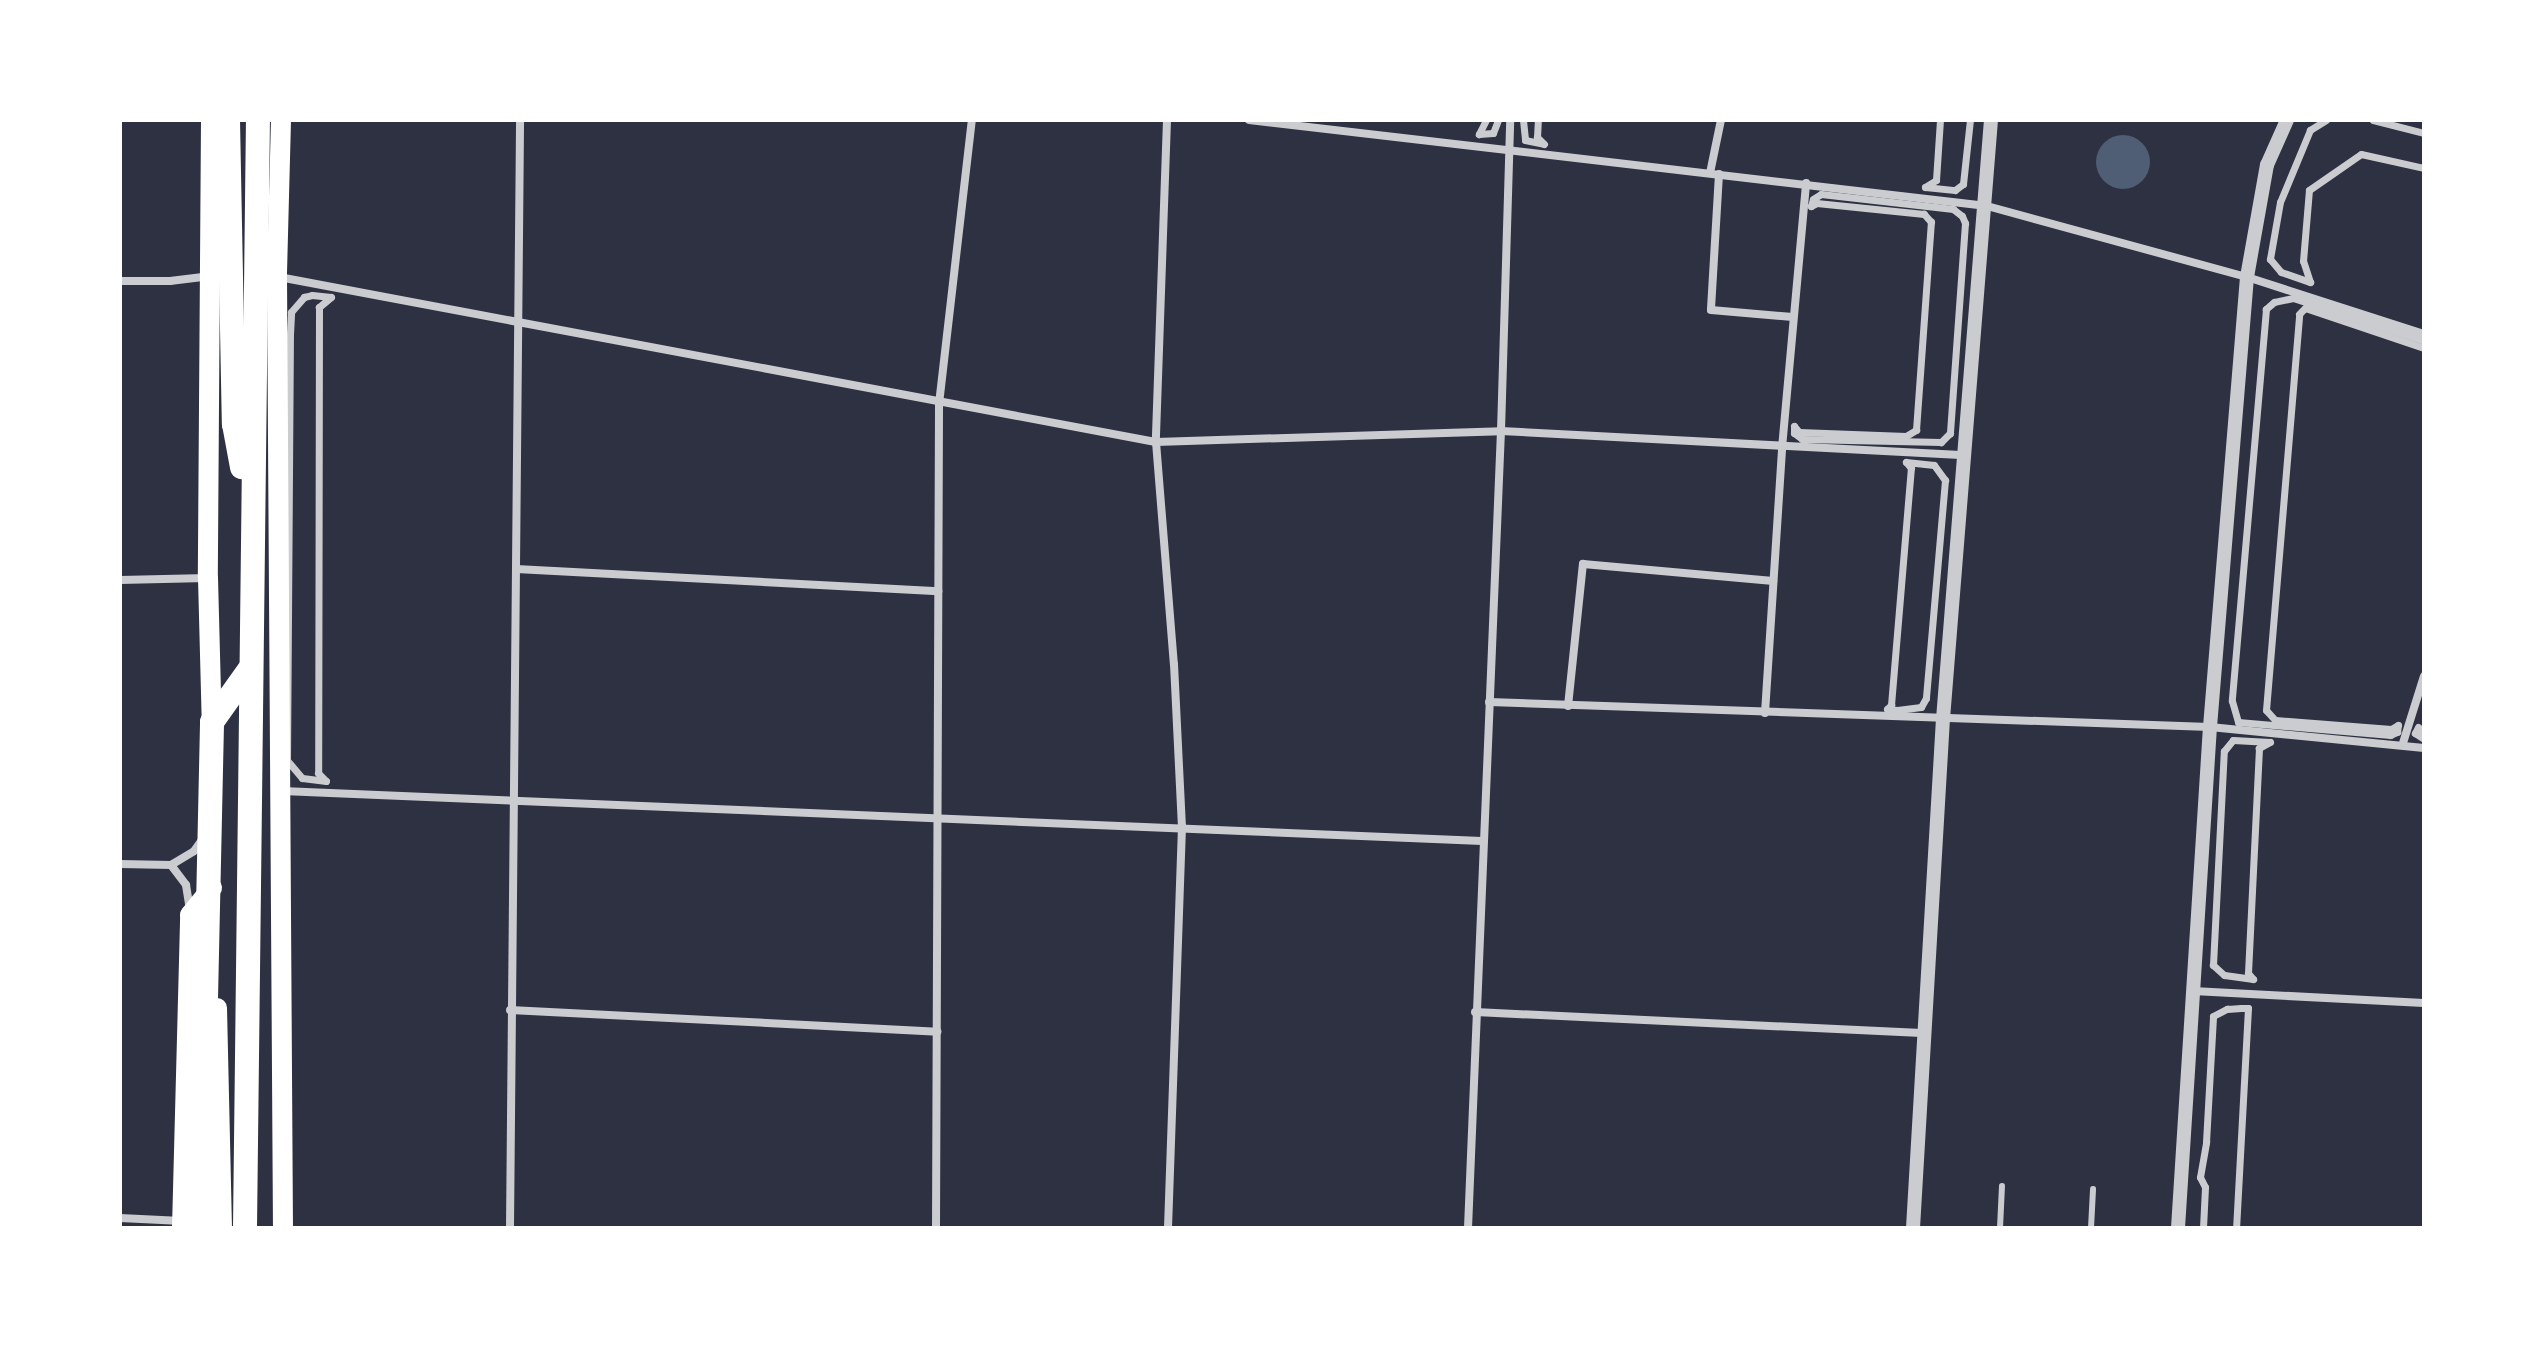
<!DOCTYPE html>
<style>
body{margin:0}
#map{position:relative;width:2544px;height:1348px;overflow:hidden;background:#2d3142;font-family:Mulish,sans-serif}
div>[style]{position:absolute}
.water>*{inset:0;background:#4f5d75}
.round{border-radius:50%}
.service>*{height:6px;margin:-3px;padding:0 3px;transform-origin:3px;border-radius:3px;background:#caccd0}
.pedestrian>*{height:7px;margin:-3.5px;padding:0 3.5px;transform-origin:3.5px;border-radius:3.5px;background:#caccd0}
.minor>*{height:8px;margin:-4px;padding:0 4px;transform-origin:4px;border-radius:4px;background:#caccd0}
.tertiary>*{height:14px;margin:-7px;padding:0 7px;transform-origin:7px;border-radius:7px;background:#caccd0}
.primary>*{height:20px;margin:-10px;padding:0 10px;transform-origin:10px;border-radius:10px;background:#fff}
.motorway>*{height:24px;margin:-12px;padding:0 12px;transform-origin:12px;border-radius:12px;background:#fff}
span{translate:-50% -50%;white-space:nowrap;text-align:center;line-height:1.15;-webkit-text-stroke:7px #fff;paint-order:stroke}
.frame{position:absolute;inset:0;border:122px solid #fff;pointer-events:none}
</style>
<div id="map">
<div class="water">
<div class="round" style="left:2096px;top:135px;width:54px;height:54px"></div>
</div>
<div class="service">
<div style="left:2000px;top:1228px;width:42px;rotate:-87.3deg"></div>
<div style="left:2091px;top:1228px;width:39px;rotate:-87deg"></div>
</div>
<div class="pedestrian">
<div style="left:1486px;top:120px;width:16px;rotate:117deg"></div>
<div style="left:1479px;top:134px;width:14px;rotate:-4deg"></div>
<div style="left:1493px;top:133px;width:14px;rotate:-69deg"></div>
<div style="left:1523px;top:120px;width:20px;rotate:84deg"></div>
<div style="left:1525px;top:140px;width:19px;rotate:12deg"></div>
<div style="left:1544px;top:144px;width:10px;rotate:-135deg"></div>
<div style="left:1537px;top:137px;width:17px;rotate:-87deg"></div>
<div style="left:2326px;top:120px;width:19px;rotate:148deg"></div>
<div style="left:2310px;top:130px;width:78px;rotate:112.6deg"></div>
<div style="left:2280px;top:202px;width:58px;rotate:100deg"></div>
<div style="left:2270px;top:259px;width:17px;rotate:50deg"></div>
<div style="left:2281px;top:272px;width:31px;rotate:19deg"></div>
<div style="left:2310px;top:282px;width:22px;rotate:-108deg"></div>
<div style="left:2303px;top:261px;width:71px;rotate:-85.2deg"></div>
<div style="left:2309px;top:190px;width:63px;rotate:-34.7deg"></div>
<div style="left:2361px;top:154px;width:65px;rotate:12.5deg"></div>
<div style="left:2373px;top:120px;width:53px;rotate:14.3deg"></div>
<div style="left:1925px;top:187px;width:30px;rotate:6deg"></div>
<div style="left:1955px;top:190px;width:10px;rotate:-37deg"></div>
<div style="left:1963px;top:184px;width:64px;rotate:-83.8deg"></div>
<div style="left:1925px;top:187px;width:13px;rotate:-32deg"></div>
<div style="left:1936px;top:180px;width:60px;rotate:-86.2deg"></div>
<div style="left:1821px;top:194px;width:133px;rotate:6.5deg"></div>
<div style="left:1953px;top:209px;width:11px;rotate:38deg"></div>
<div style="left:1962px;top:216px;width:8px;rotate:67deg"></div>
<div style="left:1965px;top:223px;width:211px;rotate:94.1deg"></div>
<div style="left:1950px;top:433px;width:13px;rotate:135deg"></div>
<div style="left:1941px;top:442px;width:139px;rotate:-178.8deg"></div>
<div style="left:1802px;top:439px;width:10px;rotate:-143deg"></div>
<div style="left:1794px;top:433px;width:7px;rotate:-90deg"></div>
<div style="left:1794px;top:426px;width:8px;rotate:50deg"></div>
<div style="left:1799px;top:432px;width:107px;rotate:2.1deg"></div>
<div style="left:1906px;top:436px;width:12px;rotate:-31deg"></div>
<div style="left:1916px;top:430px;width:209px;rotate:-85.9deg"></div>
<div style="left:1931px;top:222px;width:11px;rotate:-131deg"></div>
<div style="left:1924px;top:214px;width:108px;rotate:-174.1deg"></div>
<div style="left:1817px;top:203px;width:7px;rotate:153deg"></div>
<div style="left:1811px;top:206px;width:7px;rotate:-74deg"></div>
<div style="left:1813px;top:199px;width:9px;rotate:-32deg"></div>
<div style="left:312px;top:295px;width:19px;rotate:6deg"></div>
<div style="left:331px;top:297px;width:16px;rotate:140deg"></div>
<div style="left:319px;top:307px;width:466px;rotate:90.1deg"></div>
<div style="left:318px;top:773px;width:11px;rotate:45deg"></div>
<div style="left:326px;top:781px;width:24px;rotate:-173deg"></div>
<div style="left:302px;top:778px;width:23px;rotate:-130deg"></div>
<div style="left:287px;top:760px;width:426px;rotate:-89.6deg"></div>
<div style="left:290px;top:334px;width:22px;rotate:-87deg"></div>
<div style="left:291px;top:312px;width:20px;rotate:-49deg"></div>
<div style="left:304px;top:297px;width:8px;rotate:-14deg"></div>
<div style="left:2424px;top:341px;width:138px;rotate:-161.8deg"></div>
<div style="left:2293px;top:298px;width:19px;rotate:168deg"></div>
<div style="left:2274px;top:302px;width:11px;rotate:139deg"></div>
<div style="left:2266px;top:309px;width:393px;rotate:95deg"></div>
<div style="left:2232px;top:701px;width:22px;rotate:74deg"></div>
<div style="left:2238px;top:722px;width:153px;rotate:4.9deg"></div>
<div style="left:2390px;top:735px;width:8px;rotate:-23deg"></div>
<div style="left:2397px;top:732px;width:7px;rotate:-82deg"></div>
<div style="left:2398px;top:725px;width:8px;rotate:150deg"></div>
<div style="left:2391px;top:729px;width:116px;rotate:-175.6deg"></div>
<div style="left:2275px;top:720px;width:13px;rotate:-132deg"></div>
<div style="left:2266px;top:710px;width:397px;rotate:-85.2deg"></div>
<div style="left:2299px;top:314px;width:8px;rotate:-45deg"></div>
<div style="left:2305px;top:308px;width:126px;rotate:18.6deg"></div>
<div style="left:1906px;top:462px;width:28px;rotate:6deg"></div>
<div style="left:1934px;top:465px;width:19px;rotate:54deg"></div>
<div style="left:1945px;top:480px;width:219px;rotate:95deg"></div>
<div style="left:1926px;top:698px;width:10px;rotate:119deg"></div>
<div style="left:1921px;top:707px;width:24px;rotate:173deg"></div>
<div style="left:1897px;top:710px;width:10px;rotate:-174deg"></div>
<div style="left:1887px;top:709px;width:6px;rotate:-45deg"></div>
<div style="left:1891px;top:705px;width:238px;rotate:-85.2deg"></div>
<div style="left:1911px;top:468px;width:8px;rotate:-130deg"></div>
<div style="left:2424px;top:733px;width:8px;rotate:-135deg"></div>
<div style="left:2418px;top:727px;width:7px;rotate:117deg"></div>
<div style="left:2415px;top:733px;width:11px;rotate:34deg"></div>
<div style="left:2233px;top:740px;width:37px;rotate:3deg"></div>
<div style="left:2270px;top:742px;width:13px;rotate:151deg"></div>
<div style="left:2259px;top:748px;width:225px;rotate:92.8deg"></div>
<div style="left:2248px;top:973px;width:8px;rotate:50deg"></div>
<div style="left:2253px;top:979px;width:29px;rotate:-172deg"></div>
<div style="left:2224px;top:975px;width:15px;rotate:-138deg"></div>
<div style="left:2213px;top:965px;width:214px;rotate:-87.1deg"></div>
<div style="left:2224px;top:751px;width:14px;rotate:-51deg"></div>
<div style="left:2203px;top:1228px;width:41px;rotate:-87.2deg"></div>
<div style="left:2205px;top:1187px;width:11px;rotate:-117deg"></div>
<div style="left:2200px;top:1177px;width:36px;rotate:-80deg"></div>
<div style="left:2206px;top:1142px;width:126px;rotate:-86.8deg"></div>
<div style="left:2213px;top:1016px;width:16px;rotate:-27deg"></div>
<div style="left:2227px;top:1009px;width:14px;rotate:-4deg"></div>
<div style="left:2241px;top:1008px;width:7px"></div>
<div style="left:2248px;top:1008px;width:220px;rotate:93.1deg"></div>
</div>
<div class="minor">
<div style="left:1167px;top:120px;width:322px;rotate:92deg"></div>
<div style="left:1156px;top:442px;width:223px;rotate:85.4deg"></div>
<div style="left:1174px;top:664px;width:163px;rotate:87.2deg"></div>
<div style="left:1182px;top:827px;width:401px;rotate:92deg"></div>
<div style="left:1249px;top:120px;width:743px;rotate:6.65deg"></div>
<div style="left:1987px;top:206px;width:270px;rotate:15.3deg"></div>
<div style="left:2247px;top:277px;width:186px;rotate:17.9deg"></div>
<div style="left:1710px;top:173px;width:54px;rotate:-78.3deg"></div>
<div style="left:1719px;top:174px;width:136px;rotate:93.4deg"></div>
<div style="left:1711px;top:310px;width:82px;rotate:4.9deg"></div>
<div style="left:279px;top:277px;width:892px;rotate:10.66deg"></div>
<div style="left:1156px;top:442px;width:345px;rotate:-1.8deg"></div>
<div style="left:1501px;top:431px;width:465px;rotate:3deg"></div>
<div style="left:120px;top:281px;width:50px"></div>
<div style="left:170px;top:281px;width:39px;rotate:-7deg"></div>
<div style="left:516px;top:569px;width:423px;rotate:3deg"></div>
<div style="left:120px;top:580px;width:87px;rotate:-1.3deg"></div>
<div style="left:1489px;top:702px;width:721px;rotate:1.99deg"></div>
<div style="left:2210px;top:727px;width:215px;rotate:5.6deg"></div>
<div style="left:1568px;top:706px;width:143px;rotate:-84deg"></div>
<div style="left:1583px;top:564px;width:191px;rotate:5.1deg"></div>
<div style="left:1765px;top:713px;width:266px;rotate:-86.3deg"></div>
<div style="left:1782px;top:448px;width:266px;rotate:-84.8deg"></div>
<div style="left:2403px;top:743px;width:70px;rotate:-72.6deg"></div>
<div style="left:282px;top:791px;width:1201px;rotate:2.39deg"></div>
<div style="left:120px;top:864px;width:51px;rotate:1.1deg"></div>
<div style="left:171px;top:865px;width:27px;rotate:-31deg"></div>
<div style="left:194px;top:851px;width:14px;rotate:-54deg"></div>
<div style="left:171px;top:865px;width:25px;rotate:53deg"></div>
<div style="left:186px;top:885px;width:26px;rotate:81deg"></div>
<div style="left:2193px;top:991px;width:231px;rotate:3deg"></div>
<div style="left:510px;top:1010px;width:428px;rotate:2.9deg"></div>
<div style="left:1475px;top:1012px;width:447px;rotate:2.7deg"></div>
<div style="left:120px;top:1218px;width:62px;rotate:2.8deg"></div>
<div style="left:510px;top:1228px;width:1108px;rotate:-89.48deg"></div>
<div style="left:936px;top:1228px;width:824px;rotate:-89.79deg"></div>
<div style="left:939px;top:404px;width:286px;rotate:-83.4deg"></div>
<div style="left:1468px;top:1228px;width:798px;rotate:-87.63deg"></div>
<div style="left:1501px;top:431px;width:311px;rotate:-88.3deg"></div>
</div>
<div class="tertiary">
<div style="left:1913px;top:1228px;width:510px;rotate:-86.63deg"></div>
<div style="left:1943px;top:719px;width:601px;rotate:-85.42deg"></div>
<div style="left:2178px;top:1228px;width:502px;rotate:-86.35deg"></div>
<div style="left:2210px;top:727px;width:452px;rotate:-85.3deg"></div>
<div style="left:2247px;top:277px;width:114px;rotate:-79.9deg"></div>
<div style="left:2267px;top:165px;width:49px;rotate:-66deg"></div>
</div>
<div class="primary">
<div style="left:211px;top:120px;width:458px;rotate:90.4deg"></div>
<div style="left:208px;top:578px;width:150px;rotate:88.5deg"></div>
<div style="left:281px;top:120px;width:157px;rotate:91.5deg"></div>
<div style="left:277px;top:277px;width:951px;rotate:89.64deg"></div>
<div style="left:217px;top:1008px;width:220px;rotate:88.7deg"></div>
<div style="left:182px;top:1228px;width:313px;rotate:-88.5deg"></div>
<div style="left:190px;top:915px;width:35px;rotate:-51deg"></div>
</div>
<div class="motorway">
<div style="left:228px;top:120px;width:304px;rotate:88.9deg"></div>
<div style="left:234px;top:424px;width:44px;rotate:79.5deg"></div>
<div style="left:201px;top:1228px;width:506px;rotate:-88.75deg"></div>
<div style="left:212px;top:722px;width:64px;rotate:-54.6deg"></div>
<div style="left:245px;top:1228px;width:1108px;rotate:-89.33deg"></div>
</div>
<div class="frame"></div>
</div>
